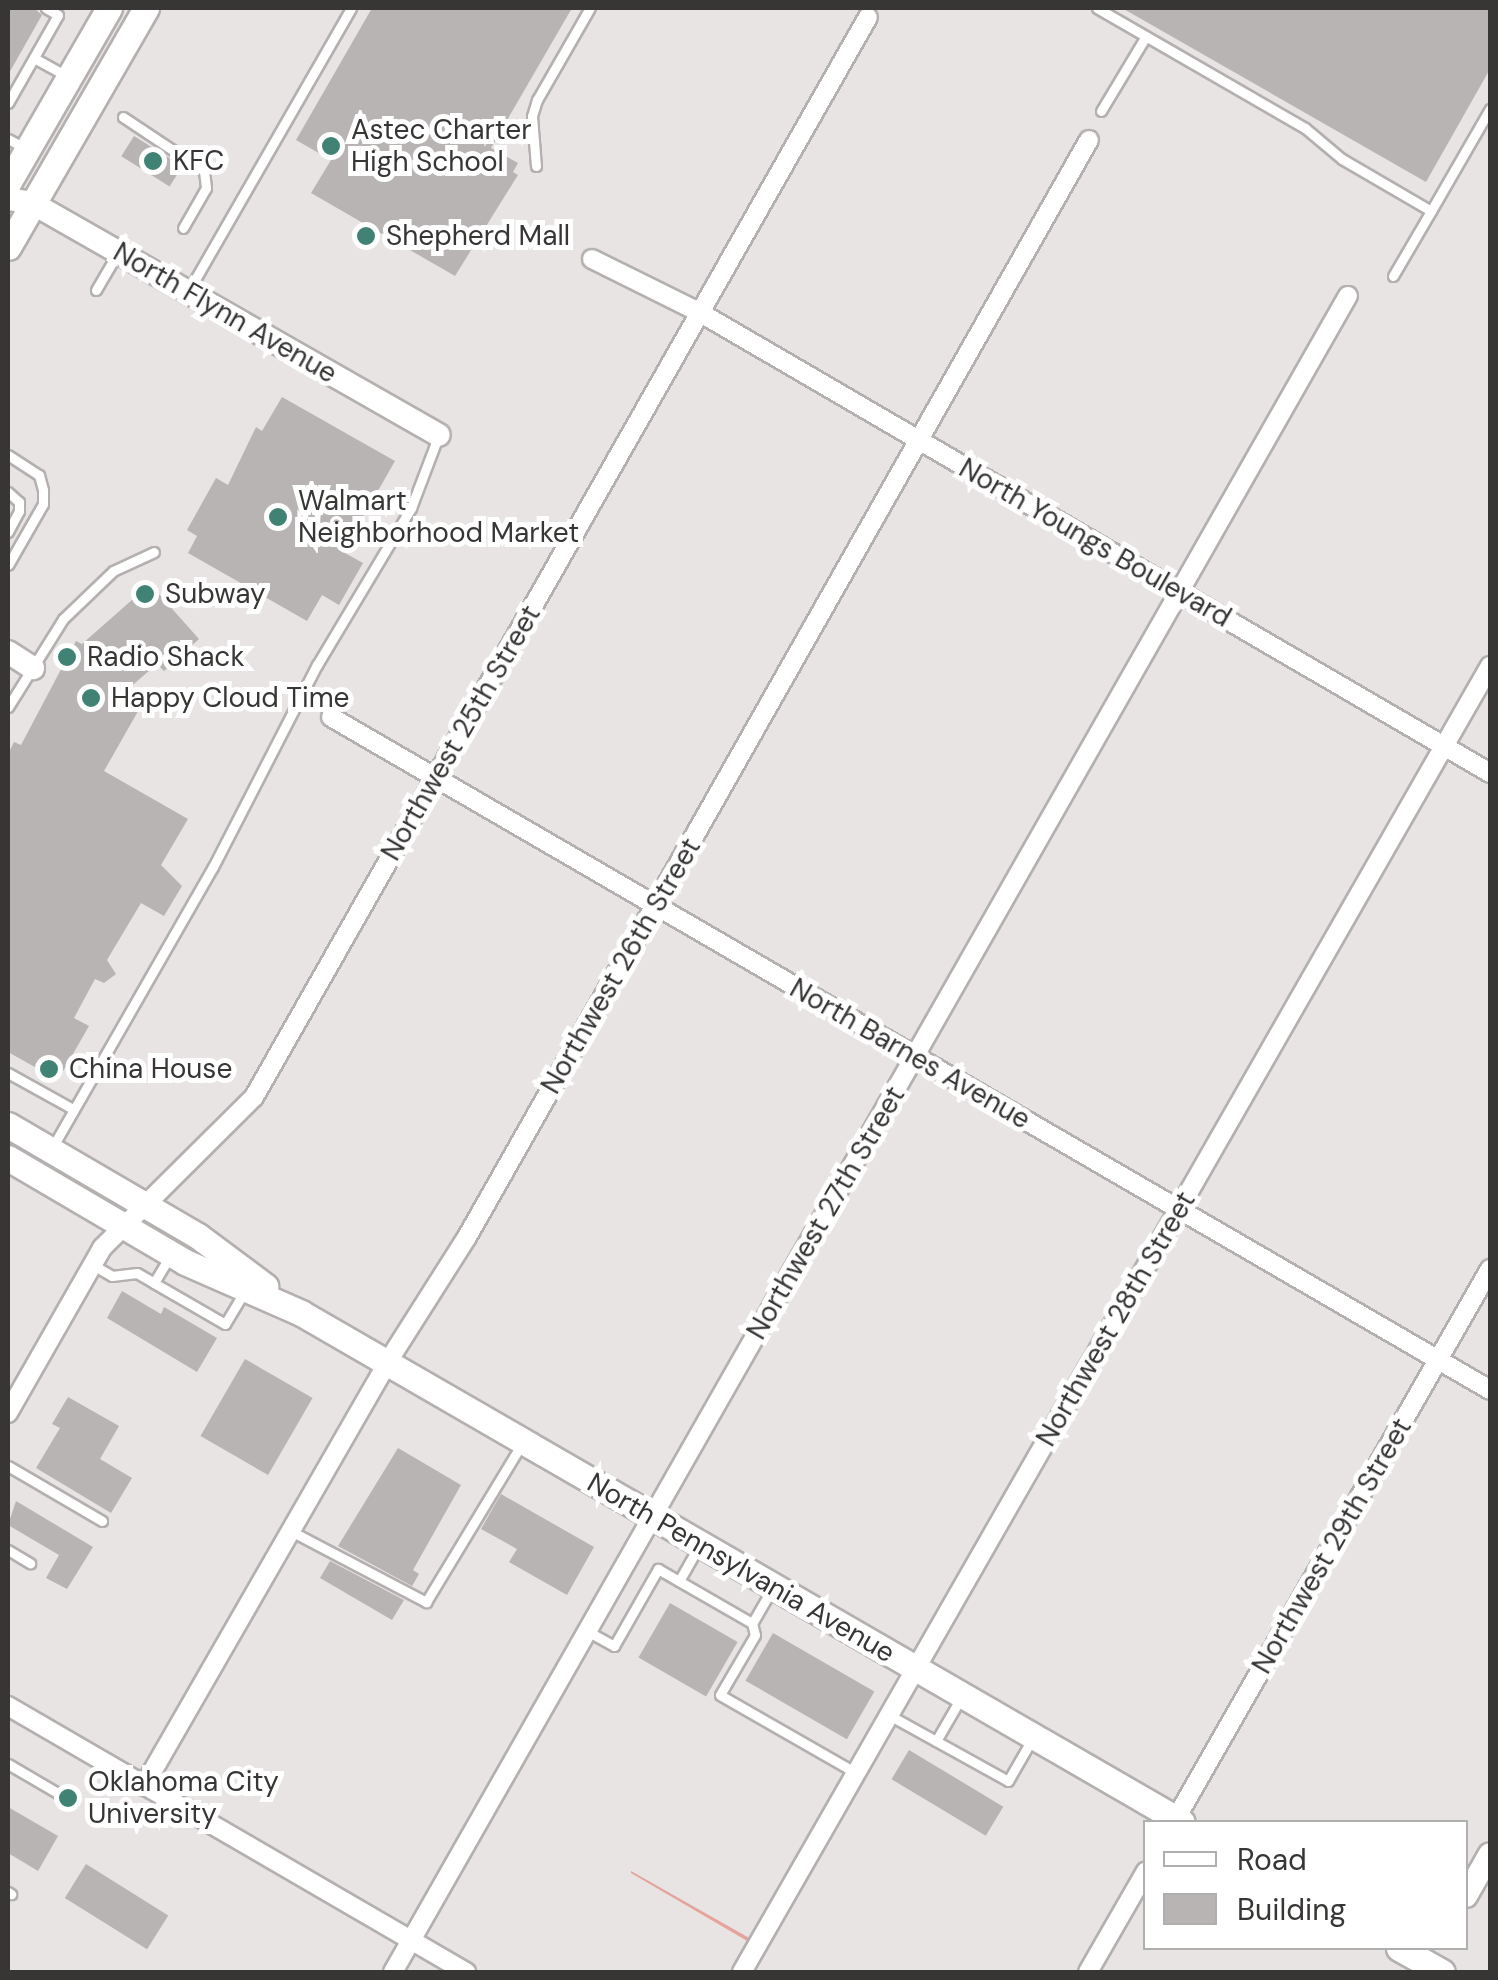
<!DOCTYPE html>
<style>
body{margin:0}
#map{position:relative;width:1498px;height:1980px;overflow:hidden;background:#e8e4e3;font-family:"DM Sans",sans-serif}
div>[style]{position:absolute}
.green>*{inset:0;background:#e4a39b}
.building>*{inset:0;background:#b8b4b4;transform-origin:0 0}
.roads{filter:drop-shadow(2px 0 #b4b0af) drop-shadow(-2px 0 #b4b0af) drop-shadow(0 2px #b4b0af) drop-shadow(0 -2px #b4b0af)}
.service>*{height:9px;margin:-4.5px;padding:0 4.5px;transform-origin:4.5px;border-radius:4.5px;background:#fff}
.minor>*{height:18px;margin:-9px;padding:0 9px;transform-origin:9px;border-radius:9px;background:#fff}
.tertiary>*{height:22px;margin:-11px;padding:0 11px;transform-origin:11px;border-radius:11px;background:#fff}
.secondary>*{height:25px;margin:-12.5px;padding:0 12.5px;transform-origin:12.5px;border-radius:12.5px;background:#fff}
.dots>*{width:28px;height:28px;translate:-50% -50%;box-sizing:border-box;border:5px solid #fff;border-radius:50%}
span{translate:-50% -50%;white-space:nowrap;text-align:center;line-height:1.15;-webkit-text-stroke:10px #fff;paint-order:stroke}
.poi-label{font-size:28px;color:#373635}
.left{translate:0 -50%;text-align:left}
.street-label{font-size:28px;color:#373635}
.frame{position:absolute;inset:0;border:10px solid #373635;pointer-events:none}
.legend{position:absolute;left:1143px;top:1820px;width:325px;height:130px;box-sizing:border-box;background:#fff;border:2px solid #afafae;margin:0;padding:12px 18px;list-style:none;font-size:30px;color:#373635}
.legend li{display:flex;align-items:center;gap:20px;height:50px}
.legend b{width:50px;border:2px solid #afafae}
</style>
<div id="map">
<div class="green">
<div style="clip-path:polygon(631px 1871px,751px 1939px,749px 1942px,631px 1873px)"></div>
</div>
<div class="building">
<div style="clip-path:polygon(8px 8px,34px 8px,42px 15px,8px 75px)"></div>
<div style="clip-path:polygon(372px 8px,572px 8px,491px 148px,518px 163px,513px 172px,518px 175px,455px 276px,311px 193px,331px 160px,296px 140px)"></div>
<div style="clip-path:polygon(1122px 8px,1490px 8px,1490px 69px,1426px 182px)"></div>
<div style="left:134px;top:136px;width:57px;height:24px;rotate:32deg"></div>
<div style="clip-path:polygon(282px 397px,395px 461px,343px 552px,363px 563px,339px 605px,322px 595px,307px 621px,188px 553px,197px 536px,187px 530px,216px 478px,228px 485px,256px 427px,262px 431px)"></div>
<div style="clip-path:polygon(150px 584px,199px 639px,164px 671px,157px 664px,128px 689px,145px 699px,104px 771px,188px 819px,161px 865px,182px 886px,164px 916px,141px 903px,107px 960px,116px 974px,104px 983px,95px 979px,74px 1018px,89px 1026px,58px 1080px,8px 1052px,8px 754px,14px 742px,21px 745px,76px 641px,82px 644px)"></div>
<div style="clip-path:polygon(122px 1291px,161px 1314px,164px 1307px,217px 1338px,197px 1372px,107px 1318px)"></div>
<div style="left:245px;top:1359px;width:78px;height:89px;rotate:30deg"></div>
<div style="clip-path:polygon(68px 1397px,119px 1426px,100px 1459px,132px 1478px,111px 1513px,36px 1468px,60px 1428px,52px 1424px)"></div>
<div style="clip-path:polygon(398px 1448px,461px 1485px,413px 1570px,419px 1574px,412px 1586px,338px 1546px)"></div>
<div style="clip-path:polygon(501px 1494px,594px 1547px,567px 1595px,509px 1562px,517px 1549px,481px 1529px)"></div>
<div style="clip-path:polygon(16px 1501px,93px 1547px,67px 1589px,46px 1578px,59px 1555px,8px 1525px)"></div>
<div style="clip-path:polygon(330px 1561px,404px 1600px,392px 1620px,320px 1578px)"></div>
<div style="left:670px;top:1603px;width:78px;height:63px;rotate:30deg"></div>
<div style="left:773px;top:1633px;width:117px;height:55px;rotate:30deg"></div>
<div style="left:909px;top:1750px;width:110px;height:34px;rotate:31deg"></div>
<div style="clip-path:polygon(8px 1807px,58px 1836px,38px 1871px,8px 1853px)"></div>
<div style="left:86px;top:1864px;width:97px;height:40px;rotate:32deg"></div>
</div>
<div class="roads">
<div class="service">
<div style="left:1097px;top:8px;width:240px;rotate:30deg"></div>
<div style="left:1305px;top:128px;width:48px;rotate:40deg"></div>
<div style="left:1342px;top:159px;width:103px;rotate:30.3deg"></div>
<div style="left:1431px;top:211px;width:118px;rotate:-60deg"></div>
<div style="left:34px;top:58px;width:37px;rotate:29deg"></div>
<div style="left:8px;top:103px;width:101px;rotate:-60.4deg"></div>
<div style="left:58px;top:15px;width:14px;rotate:-150deg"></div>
<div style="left:1101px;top:111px;width:87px;rotate:-59deg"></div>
<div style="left:123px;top:117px;width:97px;rotate:33.7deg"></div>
<div style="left:204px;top:171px;width:17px;rotate:83deg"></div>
<div style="left:206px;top:188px;width:46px;rotate:119.9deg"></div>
<div style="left:8px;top:139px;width:21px;rotate:28deg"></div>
<div style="left:536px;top:166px;width:50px;rotate:-94.6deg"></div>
<div style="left:532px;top:116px;width:17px;rotate:-73deg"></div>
<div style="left:537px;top:100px;width:106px;rotate:-60.1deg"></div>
<div style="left:1393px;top:276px;width:75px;rotate:-59.7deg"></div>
<div style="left:96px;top:290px;width:42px;rotate:-59.7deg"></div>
<div style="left:189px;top:290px;width:325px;rotate:-60.1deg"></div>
<div style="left:8px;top:455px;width:37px;rotate:33deg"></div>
<div style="left:39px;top:475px;width:16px;rotate:75deg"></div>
<div style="left:43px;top:490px;width:14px;rotate:90deg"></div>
<div style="left:43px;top:504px;width:70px;rotate:119.8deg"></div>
<div style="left:8px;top:492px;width:15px;rotate:42deg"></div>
<div style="left:19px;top:502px;width:9px;rotate:90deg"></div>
<div style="left:19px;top:511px;width:24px;rotate:118deg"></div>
<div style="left:8px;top:707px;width:104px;rotate:-58deg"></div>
<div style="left:63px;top:619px;width:69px;rotate:-43.8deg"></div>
<div style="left:113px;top:571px;width:45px;rotate:-24.9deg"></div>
<div style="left:8px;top:1073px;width:74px;rotate:29deg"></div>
<div style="left:52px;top:1148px;width:324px;rotate:-60.2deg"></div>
<div style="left:213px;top:867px;width:227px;rotate:-62.8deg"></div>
<div style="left:317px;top:665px;width:183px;rotate:-59.1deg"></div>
<div style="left:411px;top:508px;width:76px;rotate:-69.2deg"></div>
<div style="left:170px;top:1256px;width:31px;rotate:121deg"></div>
<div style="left:154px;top:1283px;width:82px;rotate:30deg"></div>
<div style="left:225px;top:1324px;width:37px;rotate:-59deg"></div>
<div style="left:93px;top:1265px;width:22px;rotate:30deg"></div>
<div style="left:112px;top:1276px;width:25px;rotate:-7deg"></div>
<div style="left:137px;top:1273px;width:20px;rotate:30deg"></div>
<div style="left:8px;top:1466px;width:109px;rotate:30.3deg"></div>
<div style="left:291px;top:1531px;width:153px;rotate:27.7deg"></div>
<div style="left:426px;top:1602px;width:184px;rotate:-58.8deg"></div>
<div style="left:8px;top:1550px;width:26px;rotate:31deg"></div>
<div style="left:679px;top:1581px;width:40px;rotate:-60.3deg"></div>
<div style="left:772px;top:1589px;width:39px;rotate:120deg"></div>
<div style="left:752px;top:1623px;width:12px;rotate:76deg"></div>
<div style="left:755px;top:1635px;width:69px;rotate:120.3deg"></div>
<div style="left:720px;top:1695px;width:157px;rotate:29.8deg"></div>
<div style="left:587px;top:1631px;width:31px;rotate:29deg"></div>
<div style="left:614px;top:1646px;width:89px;rotate:-60.3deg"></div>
<div style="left:658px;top:1569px;width:108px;rotate:29.9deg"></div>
<div style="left:889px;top:1715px;width:136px;rotate:29deg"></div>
<div style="left:1008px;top:1781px;width:46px;rotate:-60.1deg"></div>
<div style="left:936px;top:1741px;width:52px;rotate:-60deg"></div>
<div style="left:8px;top:1764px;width:75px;rotate:30.3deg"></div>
<div style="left:8px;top:1892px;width:4px;rotate:34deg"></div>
</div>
<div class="minor">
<div style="left:592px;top:259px;width:119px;rotate:26.4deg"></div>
<div style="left:699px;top:312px;width:916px;rotate:30.23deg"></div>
<div style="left:331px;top:717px;width:1340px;rotate:30.14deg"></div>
<div style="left:8px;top:1413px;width:190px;rotate:-60.3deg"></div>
<div style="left:102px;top:1248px;width:214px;rotate:-44.8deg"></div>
<div style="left:254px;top:1097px;width:1242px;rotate:-60.38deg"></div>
<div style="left:8px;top:1706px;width:530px;rotate:30.15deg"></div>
<div style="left:144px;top:1786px;width:488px;rotate:-60.1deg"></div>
<div style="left:387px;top:1363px;width:149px;rotate:-57.6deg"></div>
<div style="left:467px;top:1237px;width:1261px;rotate:-60.45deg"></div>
<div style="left:1174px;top:1822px;width:637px;rotate:-60.26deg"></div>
<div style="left:393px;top:1972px;width:1929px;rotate:-60.33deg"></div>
<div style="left:742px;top:1972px;width:1505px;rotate:-60.2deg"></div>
<div style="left:1088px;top:1972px;width:116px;rotate:-60.1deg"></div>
</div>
<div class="tertiary">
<div style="left:8px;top:199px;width:24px;rotate:9deg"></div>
<div style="left:32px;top:203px;width:468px;rotate:29.7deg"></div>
<div style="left:8px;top:652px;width:30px;rotate:33deg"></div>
<div style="left:1466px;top:1896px;width:48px;rotate:-60.3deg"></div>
</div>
<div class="secondary">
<div style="left:8px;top:183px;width:202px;rotate:-60deg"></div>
<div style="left:8px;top:247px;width:276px;rotate:-60deg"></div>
<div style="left:8px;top:1125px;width:220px;rotate:30.3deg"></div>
<div style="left:198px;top:1236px;width:84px;rotate:36.7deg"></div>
<div style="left:8px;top:1158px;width:205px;rotate:30.4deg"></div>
<div style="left:185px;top:1262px;width:127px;rotate:23.7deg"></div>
<div style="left:301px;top:1313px;width:1017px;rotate:30.02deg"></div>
<div style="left:1399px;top:1948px;width:49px;rotate:29.2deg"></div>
</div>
</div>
<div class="dots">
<div style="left:331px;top:146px;background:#408273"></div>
<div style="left:153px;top:161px;background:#408273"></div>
<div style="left:366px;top:236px;background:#408273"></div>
<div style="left:278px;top:517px;background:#408273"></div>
<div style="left:145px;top:594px;background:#408273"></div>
<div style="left:67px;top:657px;background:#408273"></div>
<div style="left:91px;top:698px;background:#408273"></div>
<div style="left:49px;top:1069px;background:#408273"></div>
<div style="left:68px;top:1798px;background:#408273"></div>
</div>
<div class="poi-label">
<span class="left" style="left:351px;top:146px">Astec Charter<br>High School</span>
<span class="left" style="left:173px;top:161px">KFC</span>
<span class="left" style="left:386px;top:236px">Shepherd Mall</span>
<span class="left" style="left:298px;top:517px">Walmart<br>Neighborhood Market</span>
<span class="left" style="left:165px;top:594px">Subway</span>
<span class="left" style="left:87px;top:657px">Radio Shack</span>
<span class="left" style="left:111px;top:698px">Happy Cloud Time</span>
<span class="left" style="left:69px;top:1069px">China House</span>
<span class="left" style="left:88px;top:1798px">Oklahoma City<br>University</span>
</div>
<div class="street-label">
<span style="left:225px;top:313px;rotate:30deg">North Flynn Avenue</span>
<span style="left:1095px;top:543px;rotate:30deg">North Youngs Boulevard</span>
<span style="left:461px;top:733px;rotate:-60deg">Northwest 25th Street</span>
<span style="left:621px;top:966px;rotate:-60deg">Northwest 26th Street</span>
<span style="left:910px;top:1054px;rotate:30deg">North Barnes Avenue</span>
<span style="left:826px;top:1213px;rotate:-60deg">Northwest 27th Street</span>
<span style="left:1116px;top:1319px;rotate:-60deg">Northwest 28th Street</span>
<span style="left:1332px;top:1546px;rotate:-60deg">Northwest 29th Street</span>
<span style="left:741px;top:1568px;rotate:30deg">North Pennsylvania Avenue</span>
</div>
<div class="frame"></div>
<ul class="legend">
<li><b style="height:12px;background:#fff"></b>Road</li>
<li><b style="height:28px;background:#b8b4b4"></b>Building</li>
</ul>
</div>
